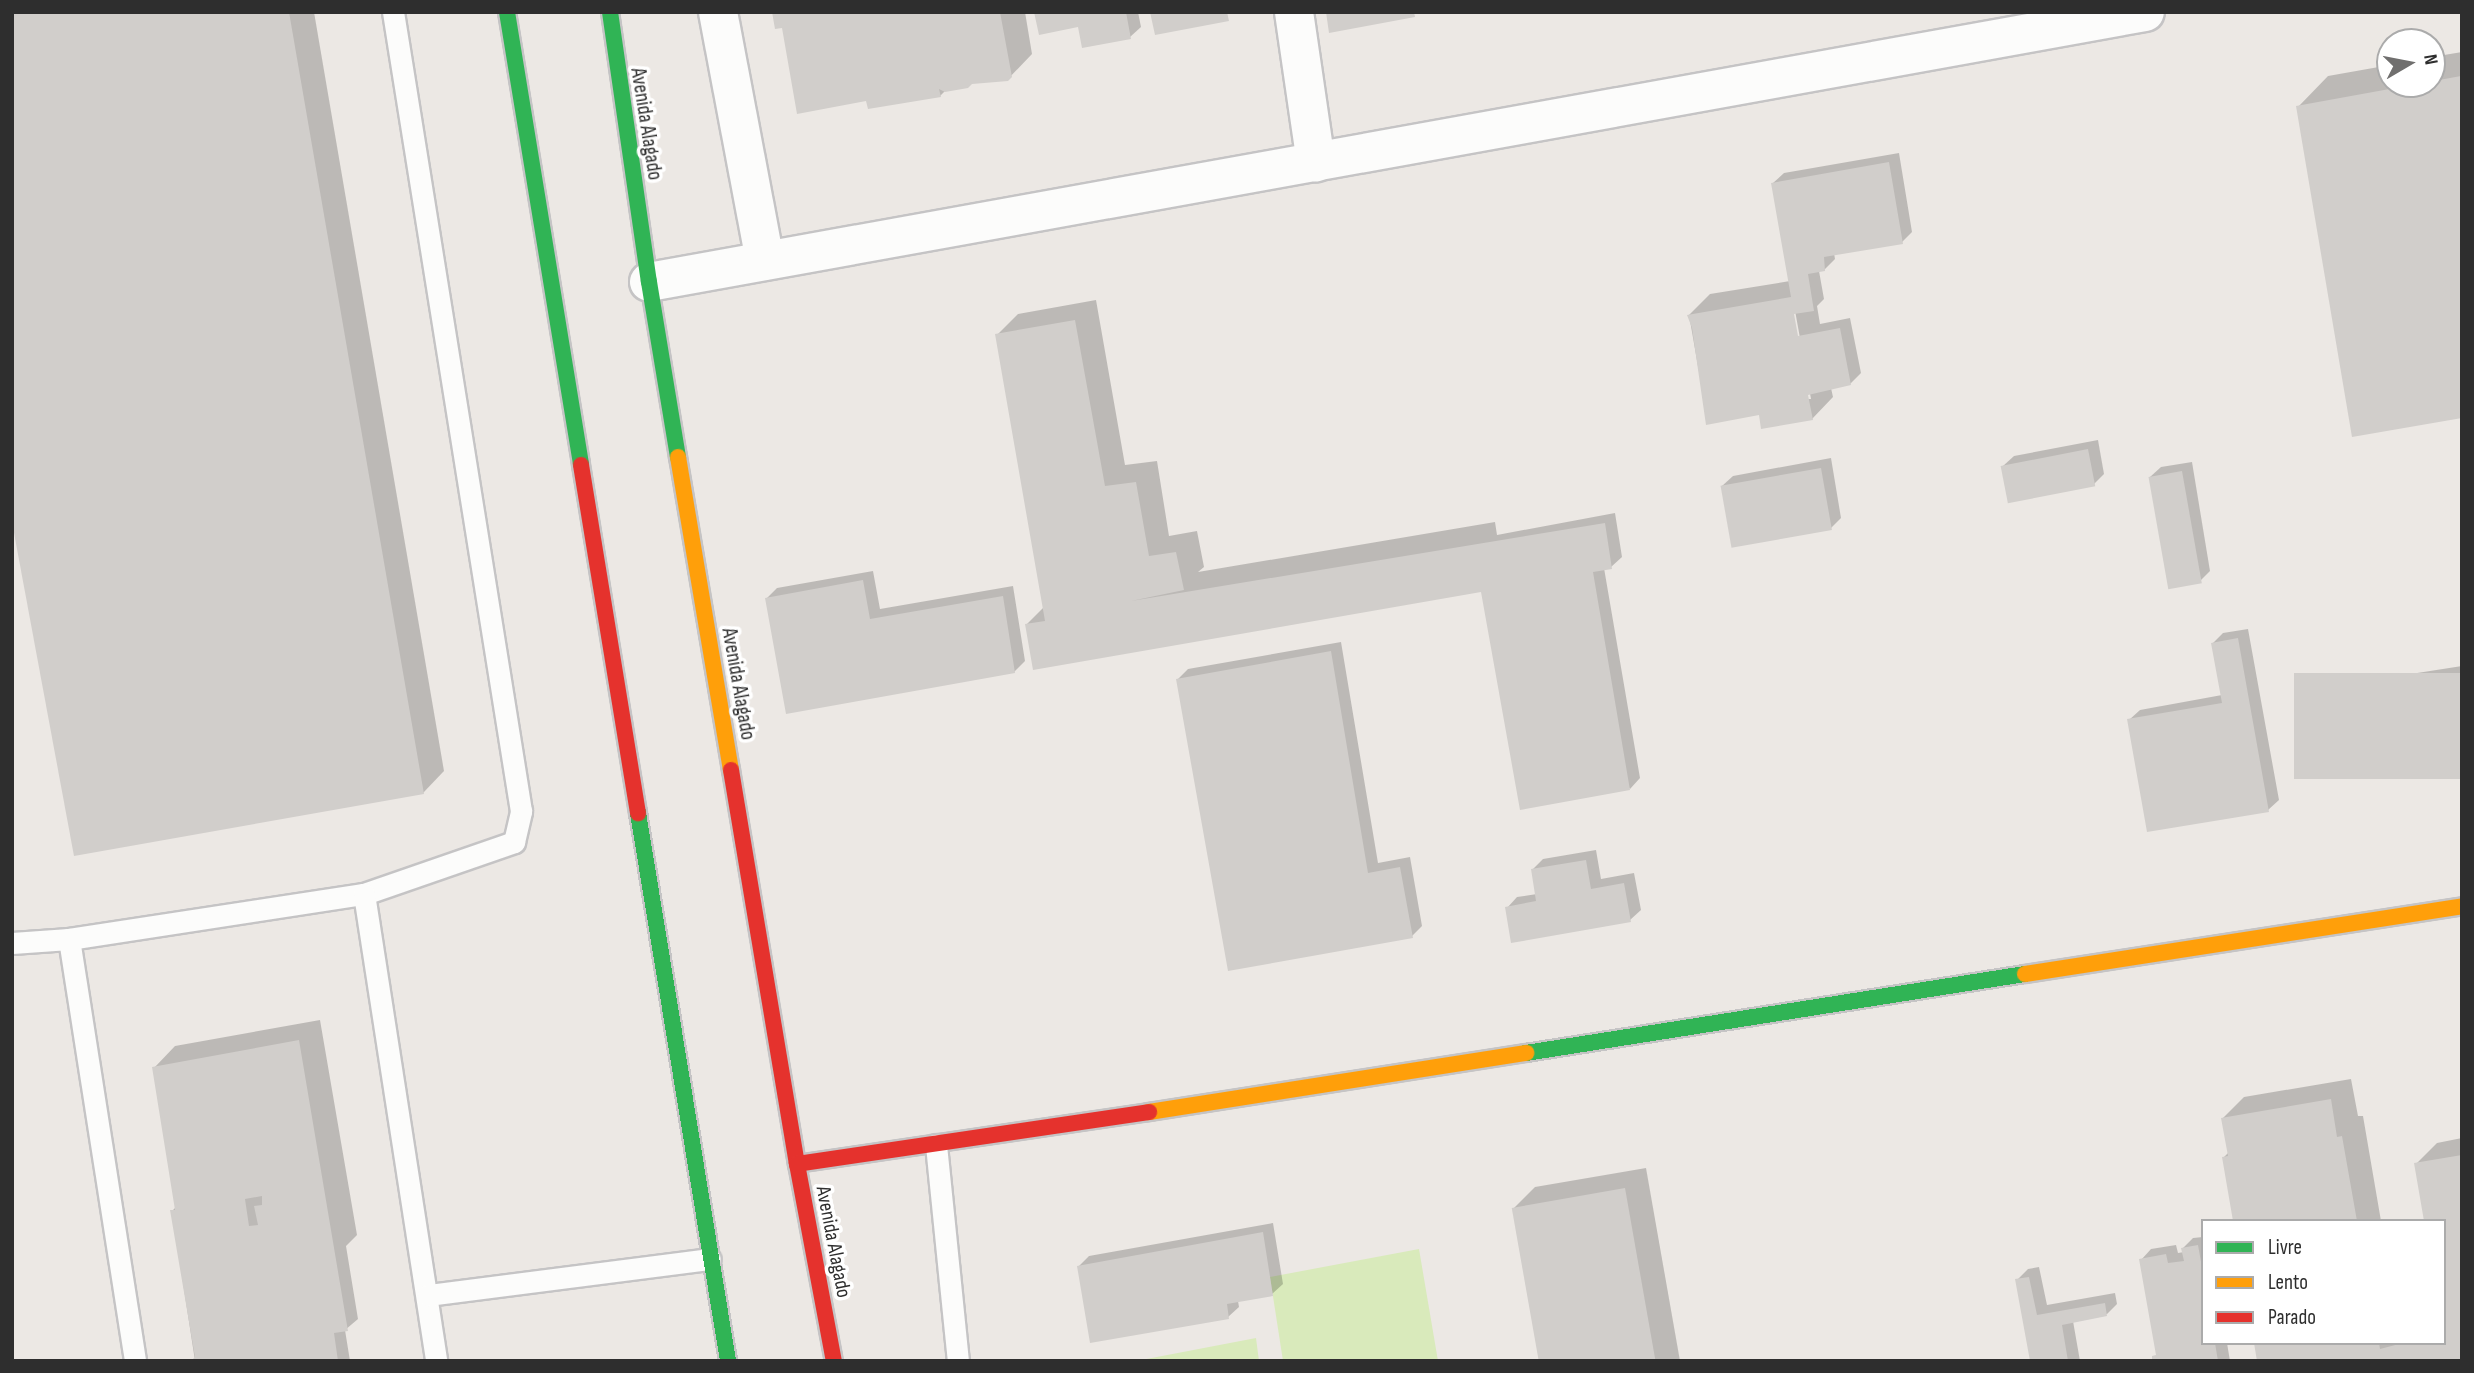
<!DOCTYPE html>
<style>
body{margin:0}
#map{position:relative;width:2474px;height:1373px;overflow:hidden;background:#ece8e4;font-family:"Sofia Sans Condensed",sans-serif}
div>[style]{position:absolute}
.pitch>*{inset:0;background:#d9eabb}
.shadow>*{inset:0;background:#0003}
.building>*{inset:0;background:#d1cecb;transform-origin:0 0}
.roads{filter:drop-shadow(2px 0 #c5c4c5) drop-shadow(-2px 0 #c5c4c5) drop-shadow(0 2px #c5c4c5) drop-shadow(0 -2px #c5c4c5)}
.lane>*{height:21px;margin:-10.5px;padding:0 10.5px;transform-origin:10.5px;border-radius:10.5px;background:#fcfcfb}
.street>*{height:38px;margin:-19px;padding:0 19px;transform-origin:19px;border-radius:19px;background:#fcfcfb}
.fast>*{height:16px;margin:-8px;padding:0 8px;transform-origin:8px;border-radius:8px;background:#30b455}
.slow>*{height:16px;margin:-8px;padding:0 8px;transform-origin:8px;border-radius:8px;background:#ff9f0a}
.jam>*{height:16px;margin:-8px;padding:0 8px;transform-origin:8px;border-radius:8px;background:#e5322d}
span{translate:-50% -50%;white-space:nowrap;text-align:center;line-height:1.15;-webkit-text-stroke:7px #fff;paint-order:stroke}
.street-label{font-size:21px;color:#2e2e2e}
.frame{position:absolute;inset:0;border:14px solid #2e2e2e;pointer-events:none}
.legend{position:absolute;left:2201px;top:1219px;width:245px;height:126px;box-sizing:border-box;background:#fff;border:2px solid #ababab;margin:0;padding:9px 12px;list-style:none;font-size:21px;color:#2e2e2e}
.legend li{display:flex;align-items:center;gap:14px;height:35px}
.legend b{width:35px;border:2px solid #ababab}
.north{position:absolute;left:2376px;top:28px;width:70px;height:70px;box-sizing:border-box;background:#fff;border:2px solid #ababab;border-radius:50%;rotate:80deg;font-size:19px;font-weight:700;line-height:28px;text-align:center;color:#2e2e2e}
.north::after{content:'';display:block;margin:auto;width:24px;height:32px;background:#706f6e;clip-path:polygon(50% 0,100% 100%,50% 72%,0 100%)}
</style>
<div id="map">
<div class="pitch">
<div style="clip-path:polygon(1419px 1249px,1438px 1361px,1283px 1361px,1270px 1277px)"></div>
<div style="clip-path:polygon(1256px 1338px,1259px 1361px,1136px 1361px)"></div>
</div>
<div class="shadow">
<div style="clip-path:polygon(12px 12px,314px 12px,444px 771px,423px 793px)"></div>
<div style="clip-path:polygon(774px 12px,1025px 12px,1032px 54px,1008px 79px,971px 82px,946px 90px,940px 96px,868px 97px,783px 25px)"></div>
<div style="clip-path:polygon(1035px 12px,1138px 12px,1141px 27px,1130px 37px)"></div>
<div style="clip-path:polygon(2462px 52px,2462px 416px,2298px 107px,2328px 76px,2390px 65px,2390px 84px,2432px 84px,2432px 57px)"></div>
<div style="clip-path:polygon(evenodd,1899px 153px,1912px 232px,1902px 242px,1834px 253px,1835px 259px,1824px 270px,1819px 271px,1824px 299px,1817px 306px,1820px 324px,1850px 318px,1861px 373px,1850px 384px,1831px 388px,1833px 397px,1812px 419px,1760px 413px,1708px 423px,1689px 315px,1710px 294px,1790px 281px,1773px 183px,1784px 173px,1899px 153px,1794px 305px,1811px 399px,1807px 399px,1791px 306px,1794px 305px)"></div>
<div style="clip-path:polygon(1096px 300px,1125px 465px,1157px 461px,1169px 536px,1197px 531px,1204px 567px,1198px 572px,1495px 522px,1497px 535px,1615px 513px,1622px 557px,1611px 567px,1604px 568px,1640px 778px,1630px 789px,1484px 587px,1026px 625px,1044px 607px,997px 335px,1018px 314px)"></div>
<div style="clip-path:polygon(2098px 440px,2104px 474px,2094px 484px,2003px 466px,2014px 456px)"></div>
<div style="clip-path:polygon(1831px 458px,1841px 518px,1831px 528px,1722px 486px,1733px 476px)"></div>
<div style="clip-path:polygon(2192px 462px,2210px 571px,2200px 581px,2150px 477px,2161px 467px)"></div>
<div style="clip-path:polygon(873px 571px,880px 609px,1013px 586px,1025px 661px,1014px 672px,767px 598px,777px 588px)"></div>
<div style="clip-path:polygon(2248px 629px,2279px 800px,2268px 810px,2129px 720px,2140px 710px,2222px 695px,2213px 643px,2223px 633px)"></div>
<div style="clip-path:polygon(1341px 642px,1378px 863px,1410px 857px,1422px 926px,1412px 936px,1178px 679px,1188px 669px)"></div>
<div style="clip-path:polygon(2462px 666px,2462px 777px,2298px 701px,2308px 690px)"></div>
<div style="clip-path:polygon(1596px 850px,1601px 879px,1634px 873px,1641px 910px,1630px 920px,1507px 908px,1517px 897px,1537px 894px,1533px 869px,1543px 859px)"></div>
<div style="clip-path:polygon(320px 1020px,357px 1235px,346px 1246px,358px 1319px,345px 1330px,350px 1361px,195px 1361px,172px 1211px,176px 1207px,154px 1068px,175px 1046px)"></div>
<div style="clip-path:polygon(2351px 1079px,2358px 1116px,2363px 1116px,2381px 1221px,2235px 1221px,2224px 1157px,2229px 1152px,2223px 1118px,2244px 1097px)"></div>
<div style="clip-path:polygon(2462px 1138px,2462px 1361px,2256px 1343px,2444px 1343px,2444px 1221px,2416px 1164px,2437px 1143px)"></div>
<div style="clip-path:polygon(1646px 1168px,1680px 1361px,1542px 1361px,1514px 1208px,1535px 1187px)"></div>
<div style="clip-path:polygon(1273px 1223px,1283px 1284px,1272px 1294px,1238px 1301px,1239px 1307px,1228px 1317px,1079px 1266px,1089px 1256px)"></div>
<div style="clip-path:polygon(2203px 1237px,2203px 1343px,2227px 1343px,2230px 1361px,2154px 1361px,2157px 1353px,2141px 1260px,2151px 1249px,2176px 1245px,2178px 1253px,2184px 1252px,2183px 1248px,2193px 1238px)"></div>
<div style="clip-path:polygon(2039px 1267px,2047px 1305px,2115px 1293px,2117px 1304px,2107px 1314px,2073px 1321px,2080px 1361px,2032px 1361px,2017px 1280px,2028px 1269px)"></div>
</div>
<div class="building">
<div style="clip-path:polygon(12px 12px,289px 12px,424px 794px,74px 856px,12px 522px)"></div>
<div style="clip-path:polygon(772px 12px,1000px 12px,1012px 77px,1008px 81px,972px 84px,968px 88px,945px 92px,939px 89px,941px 97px,868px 109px,866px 101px,797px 114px,782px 28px,775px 29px)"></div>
<div style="clip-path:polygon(1034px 12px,1126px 12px,1131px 39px,1082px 48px,1078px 27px,1039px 35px)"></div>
<div style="clip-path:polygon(1150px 12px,1227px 12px,1229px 21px,1155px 35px)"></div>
<div style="clip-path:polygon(1326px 12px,1414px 12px,1415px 17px,1329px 33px)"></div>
<div style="clip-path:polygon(2461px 76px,2462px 418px,2352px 437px,2296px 106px)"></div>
<div style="clip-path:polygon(1889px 162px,1903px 244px,1824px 257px,1825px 271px,1808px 274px,1814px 311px,1794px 314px,1798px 336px,1840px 328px,1851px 385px,1808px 395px,1813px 420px,1761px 429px,1759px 415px,1706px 425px,1692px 328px,1687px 315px,1791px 297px,1771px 183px)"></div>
<div style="clip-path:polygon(1075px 320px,1105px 486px,1136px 482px,1149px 556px,1176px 552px,1184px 590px,1131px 601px,1605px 523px,1612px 569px,1593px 572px,1630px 790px,1520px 810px,1481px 592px,1033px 670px,1025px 624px,1045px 621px,995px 334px)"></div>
<div style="left:2088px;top:449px;width:38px;height:89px;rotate:79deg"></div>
<div style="left:1821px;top:468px;width:63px;height:102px;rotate:80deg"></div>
<div style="left:2182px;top:471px;width:114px;height:34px;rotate:80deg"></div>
<div style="clip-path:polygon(863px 580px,870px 619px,1003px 596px,1015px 673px,786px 714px,765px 598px)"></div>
<div style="clip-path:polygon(2238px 638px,2269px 812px,2147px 832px,2127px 719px,2222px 703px,2211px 643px)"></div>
<div style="clip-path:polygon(1331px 651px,1368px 873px,1400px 867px,1413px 938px,1228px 971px,1176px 679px)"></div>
<div style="left:2462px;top:673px;width:106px;height:168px;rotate:90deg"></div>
<div style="clip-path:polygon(1586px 860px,1591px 889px,1624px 883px,1631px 922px,1511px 943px,1505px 907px,1536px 901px,1531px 869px)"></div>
<div style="clip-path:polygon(evenodd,299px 1040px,348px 1331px,334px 1333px,338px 1361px,191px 1361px,195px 1357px,170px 1210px,175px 1210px,152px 1067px,299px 1040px,262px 1196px,262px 1205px,254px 1206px,258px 1225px,249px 1226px,245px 1199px,262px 1196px)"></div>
<div style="clip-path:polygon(2331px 1099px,2337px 1137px,2342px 1136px,2357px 1221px,2233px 1221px,2222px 1157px,2228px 1156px,2221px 1118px)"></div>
<div style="clip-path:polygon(2462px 1155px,2462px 1361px,2257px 1361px,2254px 1343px,2379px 1343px,2380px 1349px,2403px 1343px,2444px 1343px,2444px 1221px,2424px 1221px,2414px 1163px)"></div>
<div style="left:1625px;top:1188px;width:176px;height:115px;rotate:80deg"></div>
<div style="clip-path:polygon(1263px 1232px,1273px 1296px,1227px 1304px,1229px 1319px,1090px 1343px,1077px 1266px)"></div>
<div style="clip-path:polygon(2198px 1245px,2203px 1273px,2203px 1343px,2215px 1343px,2218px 1361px,2152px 1361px,2152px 1356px,2156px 1355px,2139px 1259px,2166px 1254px,2168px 1263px,2184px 1261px,2181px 1248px)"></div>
<div style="clip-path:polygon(2029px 1277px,2037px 1315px,2105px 1303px,2107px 1316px,2062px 1325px,2068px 1361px,2030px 1361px,2015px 1279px)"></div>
</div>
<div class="roads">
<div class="lane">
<div style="left:364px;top:894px;width:159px;rotate:-19.1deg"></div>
<div style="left:514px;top:842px;width:32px;rotate:-77deg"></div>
<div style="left:521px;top:811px;width:809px;rotate:-99.1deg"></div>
<div style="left:69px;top:939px;width:427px;rotate:81.1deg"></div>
<div style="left:12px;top:943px;width:57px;rotate:-4deg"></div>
<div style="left:69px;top:939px;width:298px;rotate:-8.7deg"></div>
<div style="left:364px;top:894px;width:473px;rotate:81.2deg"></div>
<div style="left:936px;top:1145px;width:217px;rotate:84.2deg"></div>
<div style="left:428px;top:1295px;width:284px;rotate:-7.3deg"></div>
</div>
<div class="street">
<div style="left:718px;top:12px;width:253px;rotate:79.3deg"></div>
<div style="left:1294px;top:12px;width:152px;rotate:81.7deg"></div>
<div style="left:649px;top:282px;width:1520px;rotate:-10.23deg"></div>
</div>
<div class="fast">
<div style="left:507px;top:12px;width:459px;rotate:80.7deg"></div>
<div style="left:610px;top:12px;width:273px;rotate:81.8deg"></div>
<div style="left:649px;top:282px;width:177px;rotate:80.6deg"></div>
<div style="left:638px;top:813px;width:555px;rotate:80.67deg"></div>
<div style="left:1526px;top:1053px;width:505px;rotate:-9deg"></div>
</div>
<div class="slow">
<div style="left:678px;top:457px;width:317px;rotate:80.4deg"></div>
<div style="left:2025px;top:974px;width:442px;rotate:-8.8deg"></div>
<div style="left:1149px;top:1112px;width:382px;rotate:-8.9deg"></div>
</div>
<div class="jam">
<div style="left:581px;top:465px;width:353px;rotate:80.7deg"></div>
<div style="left:731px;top:770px;width:399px;rotate:80.5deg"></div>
<div style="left:797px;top:1164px;width:200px;rotate:79.4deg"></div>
<div style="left:797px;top:1164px;width:356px;rotate:-8.4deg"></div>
</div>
</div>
<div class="street-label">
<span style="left:646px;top:124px;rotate:81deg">Avenida Alagado</span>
<span style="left:738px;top:684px;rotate:80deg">Avenida Alagado</span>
<span style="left:833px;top:1242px;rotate:79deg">Avenida Alagado</span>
</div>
<div class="frame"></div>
<ul class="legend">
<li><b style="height:9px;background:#30b455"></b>Livre</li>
<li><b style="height:9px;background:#ff9f0a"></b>Lento</li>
<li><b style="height:9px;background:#e5322d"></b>Parado</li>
</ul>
<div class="north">N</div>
</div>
